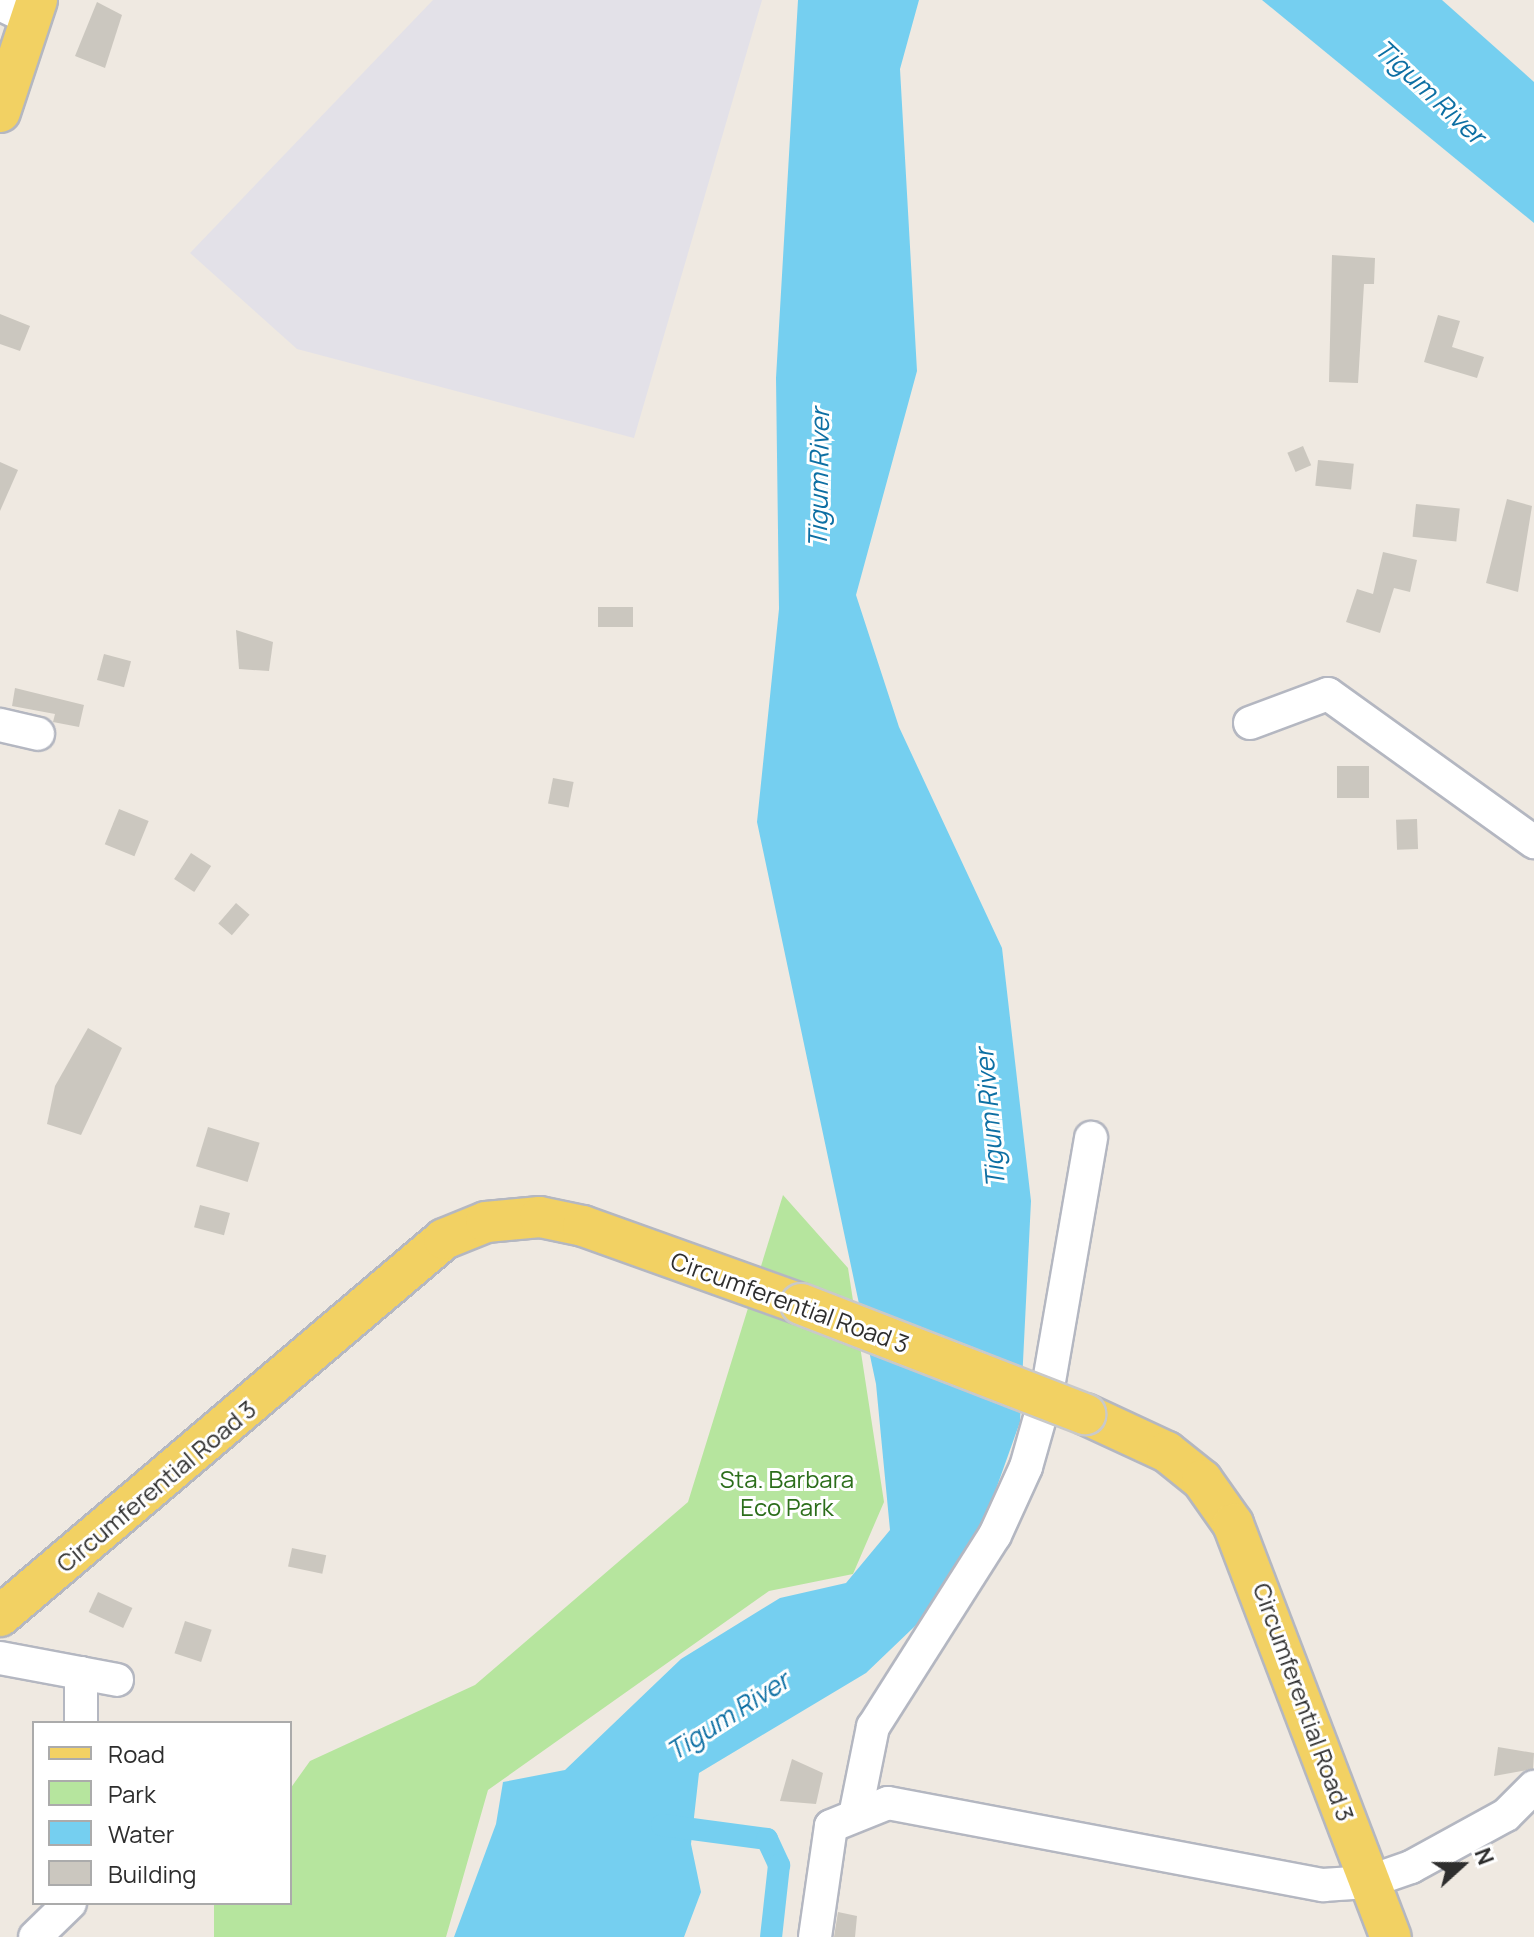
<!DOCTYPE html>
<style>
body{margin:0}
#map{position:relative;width:1534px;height:1937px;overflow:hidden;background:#efe9e1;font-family:Manrope,sans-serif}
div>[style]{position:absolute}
.industrial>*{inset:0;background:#e3e1e8}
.green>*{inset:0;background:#b6e59e}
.water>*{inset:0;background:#75cff0}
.canal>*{height:22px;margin:-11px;padding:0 11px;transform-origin:11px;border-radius:11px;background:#75cff0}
.building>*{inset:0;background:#cbc7bf;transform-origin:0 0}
.roads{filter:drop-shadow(2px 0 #b4b7c1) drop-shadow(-2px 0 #b4b7c1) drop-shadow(0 2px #b4b7c1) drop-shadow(0 -2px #b4b7c1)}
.minor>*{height:32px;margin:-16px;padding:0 16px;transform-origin:16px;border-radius:16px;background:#fff}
.major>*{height:40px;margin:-20px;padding:0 20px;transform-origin:20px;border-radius:20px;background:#f2d163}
.bridges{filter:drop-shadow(2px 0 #c9c9c9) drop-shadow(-2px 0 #c9c9c9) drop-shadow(0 2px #c9c9c9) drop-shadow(0 -2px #c9c9c9)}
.major-bridge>*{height:40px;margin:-20px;padding:0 20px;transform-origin:20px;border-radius:20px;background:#f2d163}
span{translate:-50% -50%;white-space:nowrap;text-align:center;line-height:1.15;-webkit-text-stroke:6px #fff;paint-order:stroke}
.street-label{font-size:24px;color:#2e2e2e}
.park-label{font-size:24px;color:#2c6e1b}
.water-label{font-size:26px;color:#0d6fa3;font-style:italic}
.legend{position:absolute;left:32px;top:1721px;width:260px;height:184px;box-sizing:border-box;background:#fff;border:2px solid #ababab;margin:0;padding:10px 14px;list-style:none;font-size:24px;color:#2e2e2e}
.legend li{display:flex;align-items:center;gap:16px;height:40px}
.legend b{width:40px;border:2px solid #ababab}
.north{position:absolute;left:1422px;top:1825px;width:80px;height:80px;-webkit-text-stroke:6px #fff;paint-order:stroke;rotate:69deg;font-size:22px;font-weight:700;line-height:32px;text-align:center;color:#2e2e2e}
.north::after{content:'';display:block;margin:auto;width:28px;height:36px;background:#2e2e2e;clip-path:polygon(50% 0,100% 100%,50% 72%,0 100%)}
</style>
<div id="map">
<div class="industrial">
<div style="clip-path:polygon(433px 0,762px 0,634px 438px,297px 349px,190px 253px)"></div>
</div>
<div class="green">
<div style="clip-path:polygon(783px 1195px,848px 1268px,884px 1502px,853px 1574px,769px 1591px,488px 1790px,446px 1937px,214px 1937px,214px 1903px,290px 1903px,290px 1789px,310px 1761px,475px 1685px,688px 1502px)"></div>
</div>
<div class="water">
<div style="clip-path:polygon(798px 0,919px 0,900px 69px,917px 371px,856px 595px,899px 727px,1002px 948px,1031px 1201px,1020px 1422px,990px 1506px,936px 1606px,866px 1673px,699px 1773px,691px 1844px,701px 1892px,684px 1937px,454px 1937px,496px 1824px,503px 1782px,565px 1770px,681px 1659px,780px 1598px,846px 1583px,890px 1530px,876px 1384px,757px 822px,779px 609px,776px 378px)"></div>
<div style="clip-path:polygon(1262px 0,1442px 0,1534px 82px,1534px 223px)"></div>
</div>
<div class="canal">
<div style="left:662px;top:1825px;width:106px;rotate:7.6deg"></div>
<div style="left:767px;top:1839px;width:29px;rotate:65deg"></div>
<div style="left:779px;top:1865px;width:72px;rotate:96.3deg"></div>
</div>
<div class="building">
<div style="clip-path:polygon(97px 2px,122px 15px,105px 68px,75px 56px)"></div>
<div style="clip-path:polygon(1332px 255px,1375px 258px,1374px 284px,1364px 284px,1358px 383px,1329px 382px)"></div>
<div style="clip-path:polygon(0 314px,30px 326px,20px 351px,0 344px)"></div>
<div style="clip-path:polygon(1438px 315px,1460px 321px,1452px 347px,1484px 357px,1477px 378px,1424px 362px)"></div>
<div style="left:1303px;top:446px;width:21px;height:17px;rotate:67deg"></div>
<div style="left:1318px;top:460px;width:36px;height:26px;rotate:6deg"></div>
<div style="clip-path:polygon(0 462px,18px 470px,0 511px)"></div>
<div style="clip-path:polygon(1507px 499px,1532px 506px,1518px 592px,1486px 583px)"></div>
<div style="left:1416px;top:504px;width:44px;height:33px;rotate:6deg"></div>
<div style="clip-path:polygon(1383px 552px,1417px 560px,1410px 592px,1394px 588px,1380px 633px,1346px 622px,1357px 589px,1373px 594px)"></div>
<div style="left:633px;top:607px;width:20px;height:35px;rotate:90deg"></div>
<div style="clip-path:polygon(236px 630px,273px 642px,269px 671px,239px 669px)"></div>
<div style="left:104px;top:654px;width:28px;height:27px;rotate:15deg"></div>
<div style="clip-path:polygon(15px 688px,84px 705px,79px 727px,53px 722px,55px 714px,12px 706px)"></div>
<div style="left:1337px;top:766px;width:32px;height:32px"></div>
<div style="left:553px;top:778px;width:21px;height:26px;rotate:11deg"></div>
<div style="left:119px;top:809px;width:32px;height:38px;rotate:22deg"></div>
<div style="left:1417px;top:819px;width:30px;height:21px;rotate:88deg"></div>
<div style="left:191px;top:853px;width:24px;height:31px;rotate:33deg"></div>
<div style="left:236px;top:903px;width:18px;height:27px;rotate:41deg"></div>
<div style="clip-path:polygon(88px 1028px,122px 1048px,81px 1135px,47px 1124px,55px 1086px)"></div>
<div style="left:208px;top:1127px;width:54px;height:41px;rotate:17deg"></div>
<div style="left:200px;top:1205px;width:31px;height:23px;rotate:15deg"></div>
<div style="left:292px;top:1548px;width:35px;height:19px;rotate:12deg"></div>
<div style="left:98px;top:1592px;width:38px;height:22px;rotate:25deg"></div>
<div style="left:185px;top:1621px;width:28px;height:34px;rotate:18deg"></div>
<div style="clip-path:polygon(1498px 1747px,1534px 1753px,1533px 1769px,1494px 1776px)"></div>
<div style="clip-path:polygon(792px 1759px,823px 1773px,816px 1804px,780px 1801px)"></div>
<div style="clip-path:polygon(838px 1912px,857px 1916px,855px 1937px,834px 1937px)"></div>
</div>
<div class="roads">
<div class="minor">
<div style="left:0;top:4px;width:34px;rotate:26deg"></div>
<div style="left:1250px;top:723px;width:83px;rotate:-20.4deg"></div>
<div style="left:1328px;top:694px;width:254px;rotate:35.7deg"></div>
<div style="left:0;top:725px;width:39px;rotate:13deg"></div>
<div style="left:0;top:1658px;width:119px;rotate:10.6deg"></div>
<div style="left:81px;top:1673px;width:50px;rotate:90deg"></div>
<div style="left:856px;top:1811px;width:86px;rotate:-78.6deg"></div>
<div style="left:873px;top:1727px;width:227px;rotate:-57.6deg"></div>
<div style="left:995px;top:1535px;width:75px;rotate:-65.5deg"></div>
<div style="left:1026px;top:1467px;width:77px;rotate:-74.2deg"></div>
<div style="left:1047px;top:1393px;width:259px;rotate:-80.2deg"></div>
<div style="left:35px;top:1937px;width:49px;rotate:-44.2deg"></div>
<div style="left:815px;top:1937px;width:112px;rotate:-81.8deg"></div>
<div style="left:831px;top:1826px;width:61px;rotate:-22deg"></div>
<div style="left:888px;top:1803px;width:443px;rotate:10.7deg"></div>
<div style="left:1323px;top:1885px;width:45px;rotate:-3.8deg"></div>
<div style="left:1368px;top:1882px;width:46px;rotate:-19.2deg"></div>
<div style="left:1411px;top:1867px;width:108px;rotate:-28.7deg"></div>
<div style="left:1506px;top:1815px;width:40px;rotate:-45deg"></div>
</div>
<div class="major">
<div style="left:0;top:112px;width:118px;rotate:-71.7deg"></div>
<div style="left:1085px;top:1414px;width:90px;rotate:24.9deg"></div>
<div style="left:1167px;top:1452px;width:45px;rotate:38.7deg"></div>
<div style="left:1202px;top:1480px;width:54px;rotate:54.8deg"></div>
<div style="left:1233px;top:1524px;width:442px;rotate:69.1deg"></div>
<div style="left:0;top:1616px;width:582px;rotate:-40.33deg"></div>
<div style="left:444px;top:1239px;width:45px;rotate:-22deg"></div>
<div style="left:486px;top:1222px;width:54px;rotate:-5.3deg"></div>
<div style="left:540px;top:1217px;width:44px;rotate:11.8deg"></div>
<div style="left:583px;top:1226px;width:232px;rotate:19.7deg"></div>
</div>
</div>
<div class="bridges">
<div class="major-bridge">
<div style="left:801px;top:1304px;width:305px;rotate:21.2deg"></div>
</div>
</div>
<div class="street-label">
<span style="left:790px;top:1302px;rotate:20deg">Circumferential Road 3</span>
<span style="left:156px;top:1486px;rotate:-40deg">Circumferential Road 3</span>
<span style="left:1304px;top:1702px;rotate:70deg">Circumferential Road 3</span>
</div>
<div class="park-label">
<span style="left:787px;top:1493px">Sta. Barbara<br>Eco Park</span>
</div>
<div class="water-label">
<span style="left:1430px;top:92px;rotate:43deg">Tigum River</span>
<span style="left:819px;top:478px;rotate:-89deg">Tigum River</span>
<span style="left:990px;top:1118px;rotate:-95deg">Tigum River</span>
<span style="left:728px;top:1716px;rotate:-33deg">Tigum River</span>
</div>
<ul class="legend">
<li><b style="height:10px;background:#f2d163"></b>Road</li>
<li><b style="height:22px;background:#b6e59e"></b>Park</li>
<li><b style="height:22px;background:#75cff0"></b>Water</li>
<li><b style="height:22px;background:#cbc7bf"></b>Building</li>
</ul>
<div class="north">N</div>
</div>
